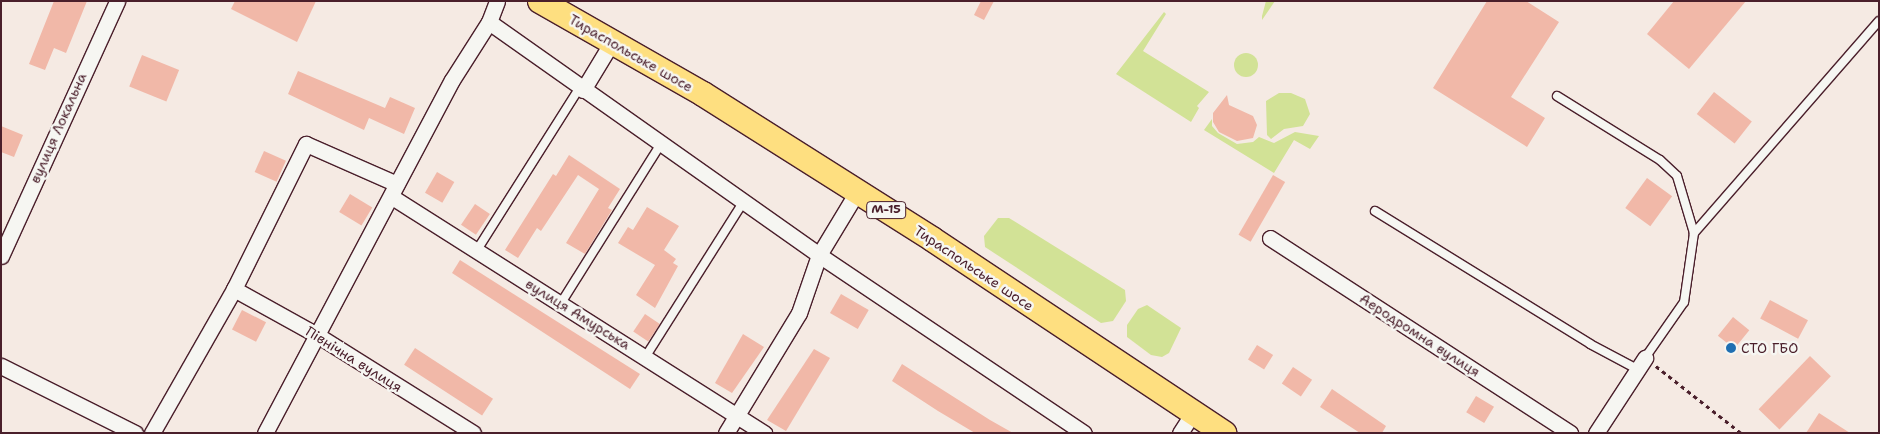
<!DOCTYPE html>
<meta charset="utf-8">
<style>
body{margin:0}
#map{position:relative;width:1880px;height:434px;overflow:hidden;background:#f5eae3;font-family:"Shantell Sans",sans-serif}
div>[style]{position:absolute}
.green>*{inset:0;background:#d2e296}
.round{border-radius:50%}
.building>*{inset:0;background:#f1b8a8;transform-origin:0 0}
.path>*{height:2.5px;margin-top:-1.25px;transform-origin:0;background:repeating-linear-gradient(90deg,#4a1f2b 0 4px,transparent 0 8px)}
.roads{filter:drop-shadow(1px 0 #4a1f2b) drop-shadow(-1px 0 #4a1f2b) drop-shadow(0 1px #4a1f2b) drop-shadow(0 -1px #4a1f2b)}
.lane>*{height:8px;margin:-4px;padding:0 4px;transform-origin:4px;border-radius:4px;background:#f6f6f2}
.street>*{height:15px;margin:-7.5px;padding:0 7.5px;transform-origin:7.5px;border-radius:7.5px;background:#f6f6f2}
.primary>*{height:24px;margin:-12px;padding:0 12px;transform-origin:12px;border-radius:12px;background:#fedf80}
.dots>*{width:14px;height:14px;translate:-50% -50%;box-sizing:border-box;border:2px solid #f6f6f2;border-radius:50%}
span{translate:-50% -50%;white-space:nowrap;text-align:center;line-height:1.15;-webkit-text-stroke:5px #f6f6f2;paint-order:stroke}
.shield-label span{padding:1px 4px;background:#f6f6f2;border:1px solid;border-radius:4px;-webkit-text-stroke-width:0}
.shield-label{font-size:12px;color:#4a1f2b;font-weight:700}
.street-label{font-size:14px;color:#4a1f2b}
.poi-label{font-size:14px;color:#4a1f2b}
.left{translate:0 -50%;text-align:left}
.frame{position:absolute;inset:0;border:2px solid #4a1f2b;pointer-events:none}
</style>
<div id="map">
<div class="green">
<div style="clip-path:polygon(1266px 1px,1275px 1px,1262px 20px,1262px 16px)"></div>
<div style="clip-path:polygon(1164px 12px,1166px 14px,1143px 51px,1209px 92px,1197px 106px,1199px 108px,1191px 122px,1116px 74px)"></div>
<div class="round" style="left:1234px;top:53px;width:24px;height:24px"></div>
<div style="clip-path:polygon(1279px 93px,1291px 93px,1305px 99px,1310px 114px,1303px 126px,1284px 129px,1271px 139px,1267px 135px,1266px 101px)"></div>
<div style="clip-path:polygon(1212px 119px,1212px 126px,1218px 133px,1237px 144px,1253px 142px,1259px 137px,1274px 143px,1295px 132px,1319px 136px,1310px 149px,1294px 140px,1274px 173px,1204px 130px)"></div>
<div style="clip-path:polygon(998px 218px,1009px 218px,1125px 290px,1126px 301px,1113px 321px,1101px 323px,985px 247px,984px 236px)"></div>
<div style="clip-path:polygon(1147px 305px,1181px 328px,1169px 353px,1162px 357px,1151px 355px,1127px 337px,1127px 325px,1138px 309px)"></div>
</div>
<div class="building">
<div style="clip-path:polygon(54px 1px,87px 1px,66px 53px,54px 48px,45px 70px,29px 64px)"></div>
<div style="clip-path:polygon(235px 1px,316px 1px,297px 42px,231px 9px)"></div>
<div style="clip-path:polygon(981px 1px,994px 1px,984px 20px,974px 15px)"></div>
<div style="clip-path:polygon(1487px 1px,1526px 1px,1559px 22px,1511px 97px,1545px 118px,1527px 147px,1433px 88px)"></div>
<div style="clip-path:polygon(1674px 1px,1746px 1px,1689px 69px,1647px 34px)"></div>
<div style="left:142px;top:55px;width:40px;height:34px;rotate:22deg"></div>
<div style="clip-path:polygon(298px 71px,385px 108px,390px 97px,415px 108px,404px 134px,369px 118px,364px 130px,288px 94px)"></div>
<div style="left:1714px;top:92px;width:48px;height:28px;rotate:38deg"></div>
<div style="clip-path:polygon(1227px 95px,1229px 105px,1253px 116px,1257px 125px,1253px 138px,1237px 141px,1219px 132px,1213px 122px,1213px 113px)"></div>
<div style="clip-path:polygon(1px 126px,23px 135px,14px 157px,1px 152px)"></div>
<div style="left:264px;top:151px;width:24px;height:23px;rotate:24deg"></div>
<div style="clip-path:polygon(569px 155px,620px 189px,608px 208px,612px 210px,585px 254px,566px 243px,599px 189px,578px 175px,541px 231px,537px 228px,518px 258px,505px 250px,553px 174px,556px 176px)"></div>
<div style="left:437px;top:172px;width:20px;height:24px;rotate:30deg"></div>
<div style="left:1273px;top:175px;width:14px;height:69px;rotate:30deg"></div>
<div style="left:1647px;top:178px;width:31px;height:37px;rotate:36deg"></div>
<div style="left:350px;top:194px;width:26px;height:21px;rotate:31deg"></div>
<div style="left:475px;top:204px;width:18px;height:25px;rotate:34deg"></div>
<div style="clip-path:polygon(647px 207px,679px 226px,664px 250px,676px 259px,673px 263px,678px 266px,655px 308px,636px 295px,655px 265px,618px 243px,628px 227px,633px 230px)"></div>
<div style="clip-path:polygon(460px 260px,640px 374px,630px 389px,452px 273px)"></div>
<div style="left:841px;top:294px;width:32px;height:22px;rotate:30deg"></div>
<div style="left:1770px;top:300px;width:43px;height:21px;rotate:28deg"></div>
<div style="left:242px;top:310px;width:27px;height:22px;rotate:27deg"></div>
<div style="left:645px;top:314px;width:18px;height:21px;rotate:34deg"></div>
<div style="left:1733px;top:317px;width:21px;height:24px;rotate:39deg"></div>
<div style="clip-path:polygon(743px 334px,764px 347px,732px 393px,715px 383px)"></div>
<div style="left:1257px;top:345px;width:19px;height:17px;rotate:32deg"></div>
<div style="left:415px;top:348px;width:93px;height:20px;rotate:33deg"></div>
<div style="clip-path:polygon(814px 349px,830px 358px,786px 431px,767px 420px)"></div>
<div style="left:1810px;top:356px;width:29px;height:74px;rotate:44deg"></div>
<div style="clip-path:polygon(902px 364px,990px 420px,1013px 433px,975px 433px,938px 411px,892px 381px)"></div>
<div style="left:1293px;top:367px;width:23px;height:20px;rotate:34deg"></div>
<div style="clip-path:polygon(1332px 389px,1386px 426px,1382px 433px,1360px 433px,1320px 407px)"></div>
<div style="left:1476px;top:396px;width:21px;height:19px;rotate:31deg"></div>
<div style="clip-path:polygon(1819px 413px,1850px 433px,1806px 433px)"></div>
</div>
<div class="path">
<div style="left:1656px;top:366px;width:108px;rotate:38.2deg"></div>
</div>
<div class="roads">
<div class="lane">
<div style="left:1557px;top:96px;width:121px;rotate:31.9deg"></div>
<div style="left:1660px;top:160px;width:23px;rotate:43deg"></div>
<div style="left:1677px;top:176px;width:59px;rotate:73.4deg"></div>
<div style="left:1694px;top:233px;width:70px;rotate:98.2deg"></div>
<div style="left:1684px;top:302px;width:68px;rotate:124.9deg"></div>
<div style="left:1375px;top:211px;width:253px;rotate:31.7deg"></div>
<div style="left:1590px;top:344px;width:53px;rotate:28deg"></div>
<div style="left:1694px;top:233px;width:281px;rotate:-48.9deg"></div>
<div style="left:477px;top:250px;width:193px;rotate:-57.7deg"></div>
<div style="left:561px;top:303px;width:190px;rotate:-57.9deg"></div>
<div style="left:646px;top:356px;width:183px;rotate:-57.7deg"></div>
</div>
<div class="street">
<div style="left:489px;top:22px;width:404px;rotate:35.2deg"></div>
<div style="left:819px;top:255px;width:319px;rotate:33.9deg"></div>
<div style="left:583px;top:90px;width:56px;rotate:-58.9deg"></div>
<div style="left:392px;top:197px;width:441px;rotate:32.4deg"></div>
<div style="left:1270px;top:238px;width:358px;rotate:33deg"></div>
<div style="left:1px;top:256px;width:280px;rotate:-65.5deg"></div>
<div style="left:234px;top:289px;width:95px;rotate:29deg"></div>
<div style="left:317px;top:335px;width:184px;rotate:32.1deg"></div>
<div style="left:1px;top:366px;width:150px;rotate:26.6deg"></div>
<div style="left:152px;top:433px;width:166px;rotate:-60.3deg"></div>
<div style="left:234px;top:289px;width:162px;rotate:-63.6deg"></div>
<div style="left:306px;top:144px;width:99px;rotate:23.7deg"></div>
<div style="left:265px;top:433px;width:399px;rotate:-62.1deg"></div>
<div style="left:452px;top:80px;width:69px;rotate:-57.5deg"></div>
<div style="left:489px;top:22px;width:22px;rotate:-69deg"></div>
<div style="left:726px;top:433px;width:140px;rotate:-58.7deg"></div>
<div style="left:799px;top:313px;width:61px;rotate:-71deg"></div>
<div style="left:819px;top:255px;width:74px;rotate:-58.9deg"></div>
<div style="left:1180px;top:433px;width:24px;rotate:-57deg"></div>
<div style="left:1596px;top:433px;width:90px;rotate:-56.8deg"></div>
</div>
<div class="primary">
<div style="left:540px;top:1px;width:188px;rotate:29.7deg"></div>
<div style="left:703px;top:94px;width:271px;rotate:32.3deg"></div>
<div style="left:932px;top:239px;width:351px;rotate:33.6deg"></div>
</div>
</div>
<div class="dots">
<div style="left:1731px;top:348px;background:#1f6fb2"></div>
</div>
<div class="shield-label">
<span style="left:886px;top:210px">М-15</span>
</div>
<div class="street-label">
<span style="left:631px;top:53px;rotate:30deg">Тираспольське шосе</span>
<span style="left:58px;top:128px;rotate:-66deg">вулиця Локальна</span>
<span style="left:974px;top:268px;rotate:34deg">Тираспольське шосе</span>
<span style="left:578px;top:314px;rotate:32deg">вулиця Амурська</span>
<span style="left:1420px;top:335px;rotate:33deg">Аеродромна вулиця</span>
<span style="left:354px;top:359px;rotate:32deg">Північна вулиця</span>
</div>
<div class="poi-label">
<span class="left" style="left:1741px;top:348px">СТО ГБО</span>
</div>
<div class="frame"></div>
</div>
